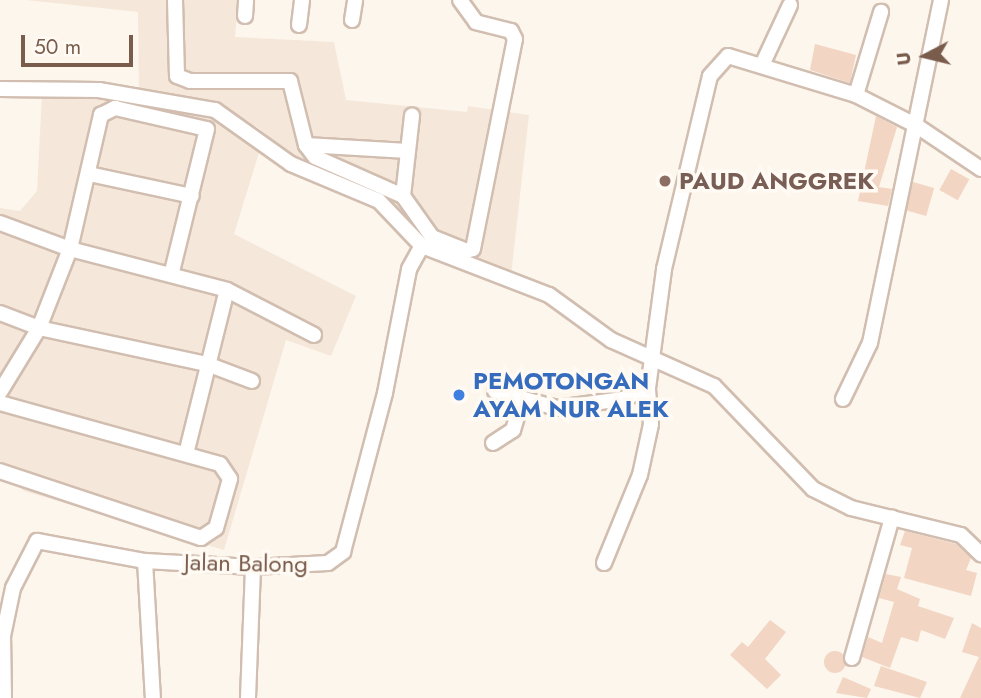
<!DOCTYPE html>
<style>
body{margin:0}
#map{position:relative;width:981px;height:698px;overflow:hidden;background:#fdf6ec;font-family:Jost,sans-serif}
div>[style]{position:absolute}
.residential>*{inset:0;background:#f5e8da}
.building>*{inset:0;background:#f3d5c3;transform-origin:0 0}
.round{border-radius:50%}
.roads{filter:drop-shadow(2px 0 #d1beb0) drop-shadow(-2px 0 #d1beb0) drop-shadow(0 2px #d1beb0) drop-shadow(0 -2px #d1beb0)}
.minor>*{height:14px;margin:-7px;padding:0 7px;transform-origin:7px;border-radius:7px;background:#fff}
.dots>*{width:19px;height:19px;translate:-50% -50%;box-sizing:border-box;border:4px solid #fffaf3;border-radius:50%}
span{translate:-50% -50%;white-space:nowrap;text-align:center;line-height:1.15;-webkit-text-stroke:7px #fffaf3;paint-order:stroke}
.education-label{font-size:24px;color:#785e54;font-weight:700}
.left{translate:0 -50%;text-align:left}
.shop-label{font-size:24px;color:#366cbe;font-weight:700}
.street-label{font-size:24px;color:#7a5c4d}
.north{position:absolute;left:890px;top:21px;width:70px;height:70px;-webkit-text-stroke:5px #fffaf3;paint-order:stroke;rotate:263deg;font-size:19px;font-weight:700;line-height:28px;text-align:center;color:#7a5c4d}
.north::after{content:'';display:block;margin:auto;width:24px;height:32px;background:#7a5c4d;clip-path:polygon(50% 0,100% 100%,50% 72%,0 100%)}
.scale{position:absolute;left:21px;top:35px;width:112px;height:32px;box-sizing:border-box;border:4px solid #7a5c4d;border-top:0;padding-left:9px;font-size:21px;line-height:24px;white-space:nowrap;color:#7a5c4d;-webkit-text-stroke:5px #fffaf3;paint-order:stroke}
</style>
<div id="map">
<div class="residential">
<div style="clip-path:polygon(26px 0,238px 0,235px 37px,334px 42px,346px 100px,467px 112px,468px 106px,529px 115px,511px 276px,429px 246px,404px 210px,365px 183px,297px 160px,255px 125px,262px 143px,234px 234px,356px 296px,331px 356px,286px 340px,224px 550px,24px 491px,0 471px,0 208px,20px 211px,37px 191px,42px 94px,139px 93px,138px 12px)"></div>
</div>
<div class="building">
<div style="clip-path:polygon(815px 44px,856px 55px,850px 83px,810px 70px)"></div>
<div style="clip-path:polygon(876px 116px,897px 127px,879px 187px,892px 189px,888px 206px,858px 201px)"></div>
<div style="left:951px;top:169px;width:21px;height:24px;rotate:29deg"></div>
<div style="left:913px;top:182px;width:22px;height:29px;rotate:16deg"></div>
<div style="clip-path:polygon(905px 531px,956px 544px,971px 558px,966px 570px,977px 573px,971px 596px,904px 578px,912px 548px,900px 545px)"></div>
<div style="clip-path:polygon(886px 574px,901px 577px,897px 589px,920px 599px,918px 606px,954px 618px,945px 639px,921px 630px,918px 642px,901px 637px,890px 668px,862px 657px,868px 637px,882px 643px,894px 602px,879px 598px)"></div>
<div style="clip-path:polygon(770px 620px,786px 632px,765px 659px,781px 675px,767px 689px,730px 655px,742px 642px,748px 647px)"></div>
<div style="clip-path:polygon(972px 623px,981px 628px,981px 698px,960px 698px,979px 657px,962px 652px)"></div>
<div class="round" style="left:824px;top:651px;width:22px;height:22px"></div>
<div style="clip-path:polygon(881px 666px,927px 682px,920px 698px,874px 686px)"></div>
<div style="clip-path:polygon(843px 677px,871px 689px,867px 698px,836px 693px)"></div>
</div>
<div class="roads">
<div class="minor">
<div style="left:175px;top:0;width:76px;rotate:88.5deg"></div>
<div style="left:177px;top:76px;width:14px;rotate:21deg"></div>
<div style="left:190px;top:81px;width:100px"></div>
<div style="left:290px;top:81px;width:66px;rotate:76deg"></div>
<div style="left:306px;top:145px;width:15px;rotate:53deg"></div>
<div style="left:315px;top:157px;width:96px;rotate:23.9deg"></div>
<div style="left:403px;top:196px;width:50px;rotate:54.7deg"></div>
<div style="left:432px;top:237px;width:37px;rotate:22deg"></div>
<div style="left:466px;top:251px;width:7px;rotate:-16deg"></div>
<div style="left:473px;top:249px;width:214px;rotate:-78.7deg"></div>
<div style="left:515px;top:39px;width:9px;rotate:-117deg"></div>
<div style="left:511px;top:31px;width:36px;rotate:-166deg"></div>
<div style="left:476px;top:22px;width:27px;rotate:-126deg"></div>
<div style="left:245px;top:16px;width:16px;rotate:-86deg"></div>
<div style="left:352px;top:20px;width:20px;rotate:-81deg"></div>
<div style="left:299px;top:25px;width:25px;rotate:-83deg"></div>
<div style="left:763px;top:63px;width:64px;rotate:-65deg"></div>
<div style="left:0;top:89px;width:99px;rotate:0.6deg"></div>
<div style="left:99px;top:90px;width:118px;rotate:9.8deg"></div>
<div style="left:215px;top:110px;width:93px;rotate:35.4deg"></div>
<div style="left:291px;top:164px;width:95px;rotate:22.8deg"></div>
<div style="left:379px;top:201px;width:62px;rotate:46.3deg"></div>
<div style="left:422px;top:246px;width:136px;rotate:21.1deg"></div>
<div style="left:549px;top:295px;width:77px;rotate:36deg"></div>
<div style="left:611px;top:340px;width:113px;rotate:24.1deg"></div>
<div style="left:714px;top:386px;width:143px;rotate:46.1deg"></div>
<div style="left:813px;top:489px;width:42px;rotate:26.6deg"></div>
<div style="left:851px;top:508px;width:113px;rotate:13.8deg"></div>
<div style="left:961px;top:535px;width:28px;rotate:44deg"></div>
<div style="left:856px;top:95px;width:87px;rotate:-73.2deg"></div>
<div style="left:306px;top:145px;width:102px;rotate:3.4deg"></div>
<div style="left:89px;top:174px;width:105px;rotate:12.1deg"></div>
<div style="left:403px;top:196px;width:81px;rotate:-83.6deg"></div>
<div style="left:0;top:223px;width:75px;rotate:20.4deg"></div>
<div style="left:70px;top:249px;width:162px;rotate:14.6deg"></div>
<div style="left:227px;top:290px;width:98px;rotate:27.3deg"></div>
<div style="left:0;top:313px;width:42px;rotate:21deg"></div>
<div style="left:39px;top:328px;width:172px;rotate:12.1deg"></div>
<div style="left:207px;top:364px;width:48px;rotate:20.7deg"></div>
<div style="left:495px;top:391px;width:64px;rotate:15.3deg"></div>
<div style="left:557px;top:408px;width:67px;rotate:-7.8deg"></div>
<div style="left:623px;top:399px;width:27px;rotate:-24deg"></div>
<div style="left:648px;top:388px;width:120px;rotate:-82.3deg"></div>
<div style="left:664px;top:269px;width:198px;rotate:-76.6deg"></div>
<div style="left:710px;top:76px;width:27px;rotate:-48deg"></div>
<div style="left:728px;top:56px;width:134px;rotate:16.9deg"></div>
<div style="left:856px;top:95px;width:68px;rotate:26.9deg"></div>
<div style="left:917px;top:126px;width:77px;rotate:33.9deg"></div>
<div style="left:0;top:392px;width:75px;rotate:-58.6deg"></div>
<div style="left:39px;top:328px;width:85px;rotate:-68.6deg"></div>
<div style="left:70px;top:249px;width:138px;rotate:-77deg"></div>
<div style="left:101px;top:115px;width:16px;rotate:-27deg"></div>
<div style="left:115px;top:108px;width:94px;rotate:12.9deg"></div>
<div style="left:207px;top:129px;width:146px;rotate:103.8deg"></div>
<div style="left:843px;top:399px;width:62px;rotate:-64.3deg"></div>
<div style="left:870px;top:343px;width:350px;rotate:-78.3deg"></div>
<div style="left:0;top:403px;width:228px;rotate:15.5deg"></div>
<div style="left:220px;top:464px;width:18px;rotate:56deg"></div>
<div style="left:230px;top:479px;width:51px;rotate:105.9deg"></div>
<div style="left:216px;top:528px;width:18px;rotate:146deg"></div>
<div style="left:201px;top:538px;width:212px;rotate:-161.6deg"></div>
<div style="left:493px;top:443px;width:24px;rotate:-33deg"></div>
<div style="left:513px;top:430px;width:30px;rotate:-73deg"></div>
<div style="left:186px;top:454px;width:169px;rotate:-76deg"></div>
<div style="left:145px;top:561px;width:137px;rotate:86.7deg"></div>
<div style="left:604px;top:563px;width:95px;rotate:-67.8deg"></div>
<div style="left:640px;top:475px;width:52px;rotate:-77.8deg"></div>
<div style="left:651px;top:424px;width:36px;rotate:-95deg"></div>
<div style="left:852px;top:658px;width:146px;rotate:-74.1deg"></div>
<div style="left:4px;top:698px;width:62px;rotate:-90.9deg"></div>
<div style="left:3px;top:636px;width:49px;rotate:-78.2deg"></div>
<div style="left:13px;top:588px;width:53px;rotate:-62.9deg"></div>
<div style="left:37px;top:541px;width:110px;rotate:10.5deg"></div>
<div style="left:145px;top:561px;width:108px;rotate:3.2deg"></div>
<div style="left:253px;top:567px;width:75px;rotate:-3.1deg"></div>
<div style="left:328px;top:563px;width:19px;rotate:-36deg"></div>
<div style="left:343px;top:552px;width:164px;rotate:-75.2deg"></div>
<div style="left:385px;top:393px;width:126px;rotate:-79deg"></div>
<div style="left:409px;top:269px;width:26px;rotate:-61deg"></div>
<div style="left:248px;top:698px;width:131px;rotate:-87.8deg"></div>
</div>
</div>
<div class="dots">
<div style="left:665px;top:181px;background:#8d6e63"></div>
<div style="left:459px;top:395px;background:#3f7fe0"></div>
</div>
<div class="education-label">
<span class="left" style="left:679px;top:181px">PAUD ANGGREK</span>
</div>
<div class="shop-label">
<span class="left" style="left:473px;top:395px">PEMOTONGAN<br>AYAM NUR ALEK</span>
</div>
<div class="street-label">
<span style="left:246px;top:563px;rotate:1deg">Jalan Balong</span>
</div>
<div class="north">U</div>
<div class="scale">50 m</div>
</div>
